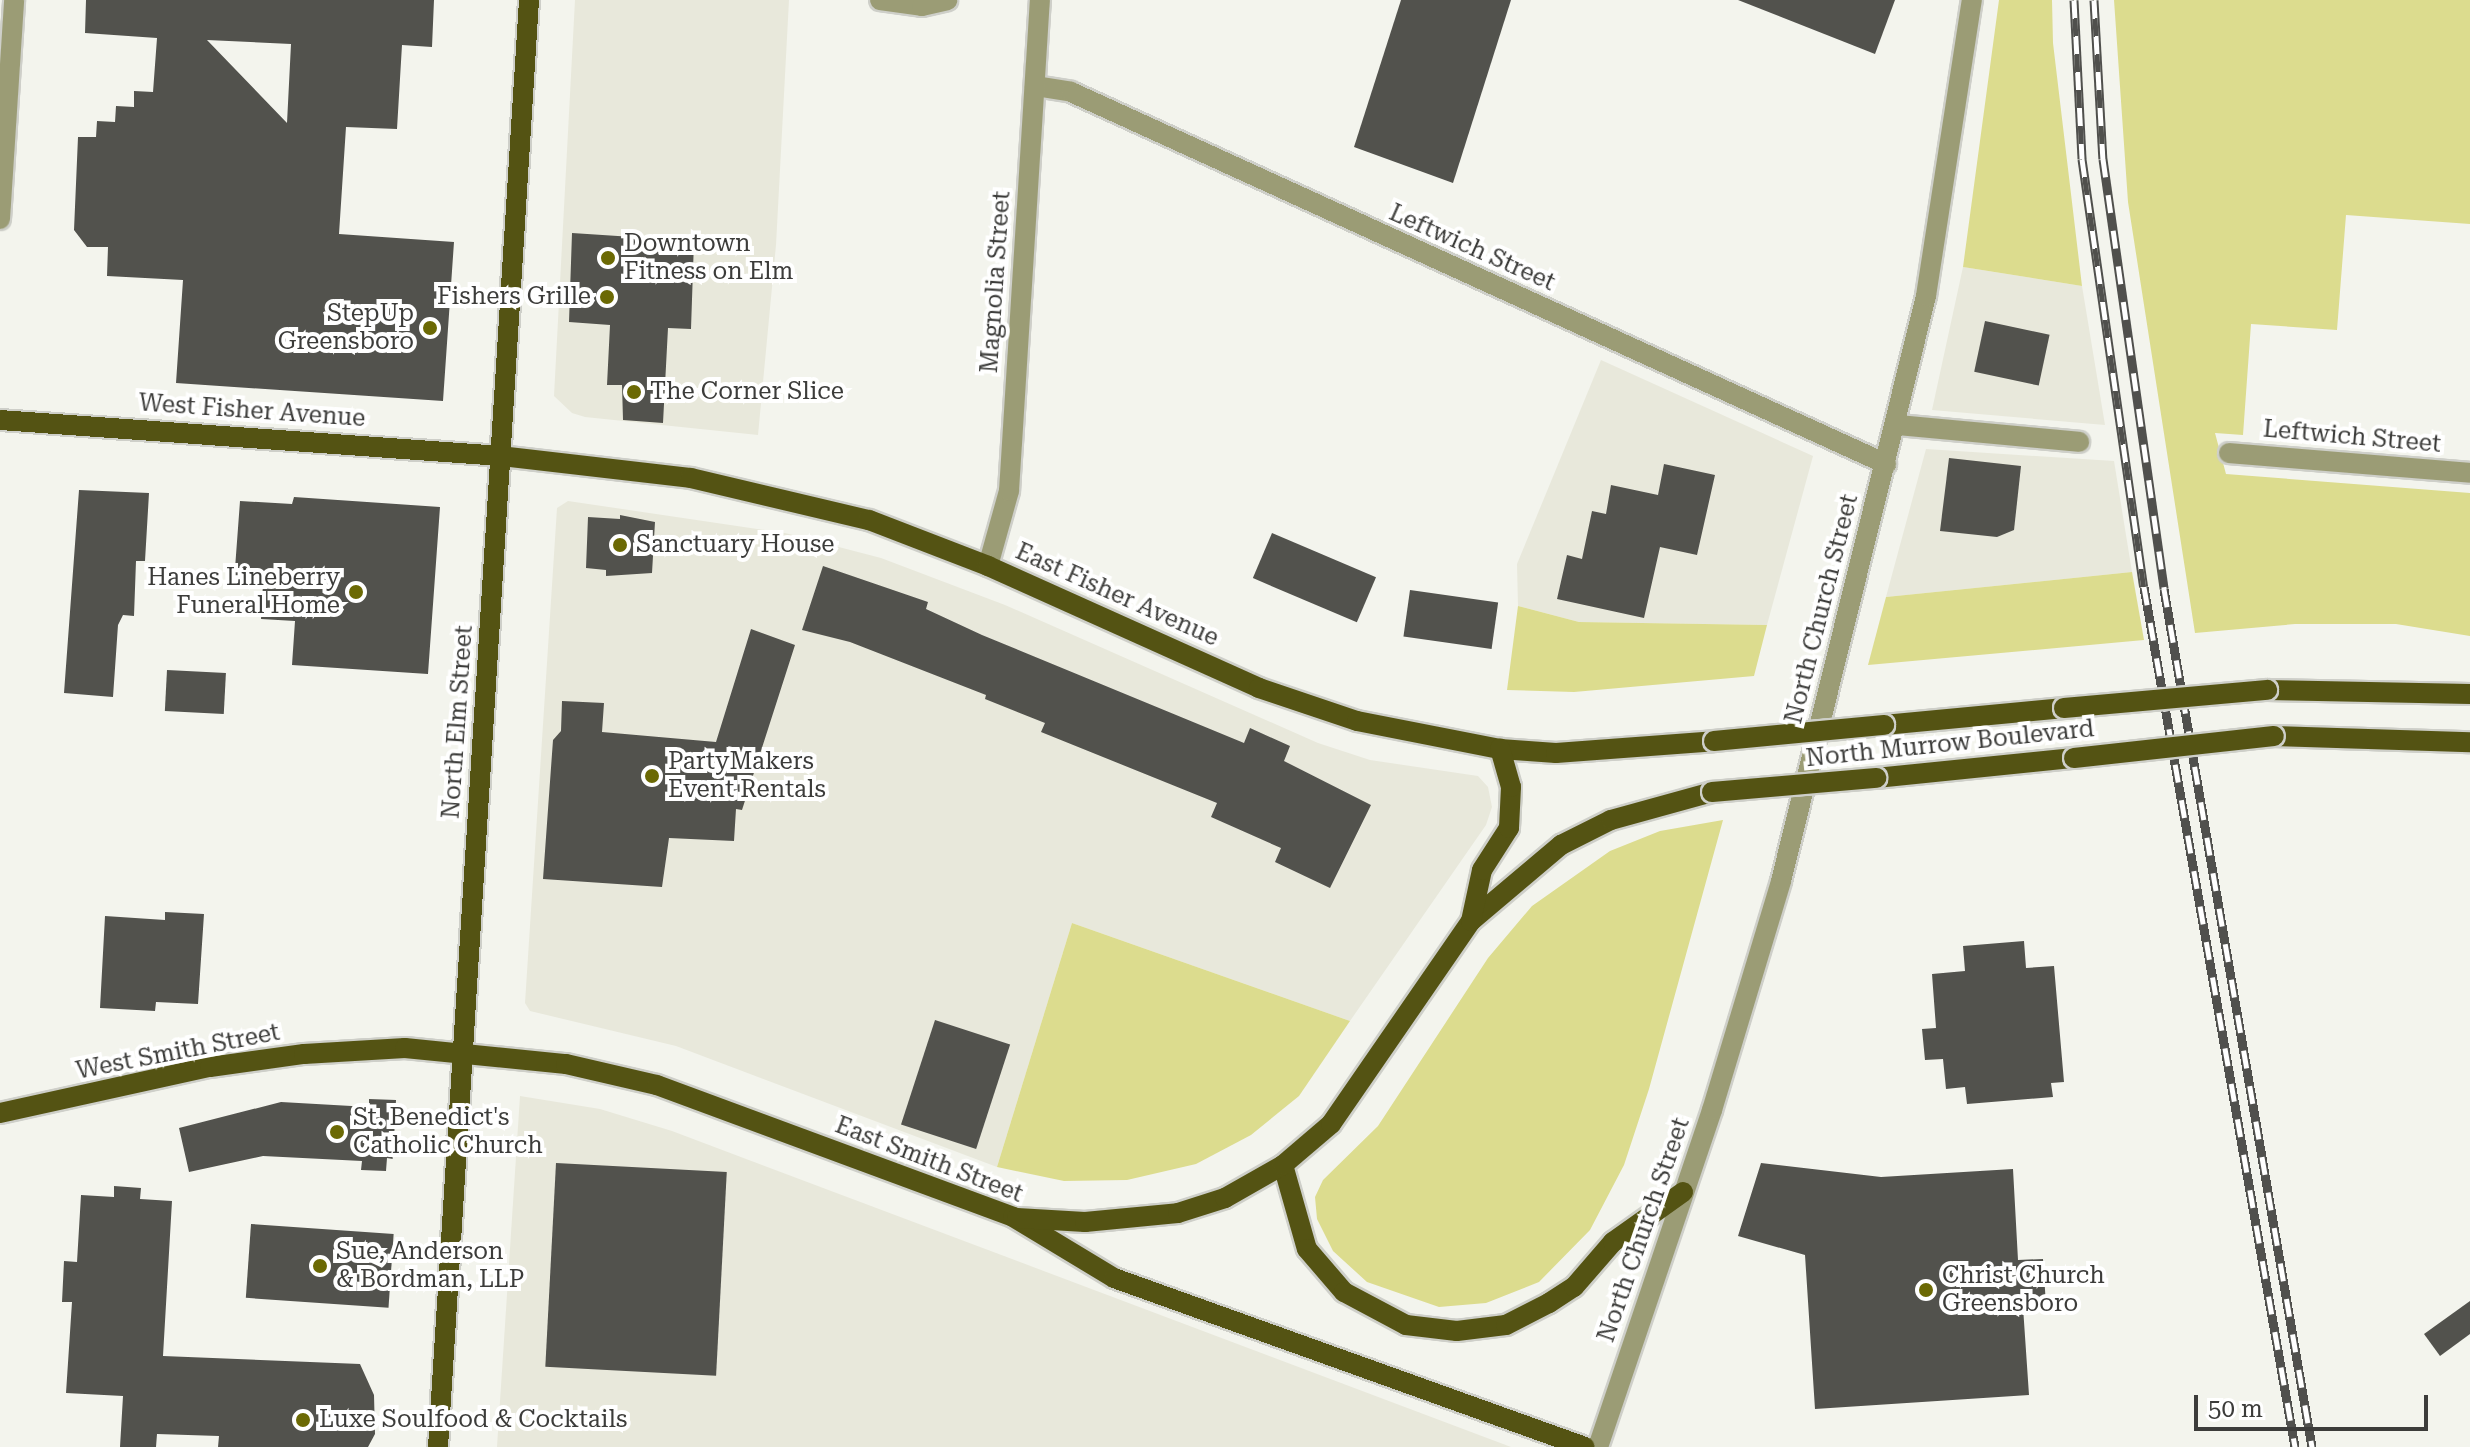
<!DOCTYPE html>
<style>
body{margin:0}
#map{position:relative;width:2470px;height:1447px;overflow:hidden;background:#f3f4ed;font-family:"Roboto Serif",serif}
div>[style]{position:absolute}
.built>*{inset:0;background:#e8e8db}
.green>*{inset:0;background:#dcdc8e}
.building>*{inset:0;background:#52524d;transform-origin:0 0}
.roads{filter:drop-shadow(2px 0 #cecfc9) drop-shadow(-2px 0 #cecfc9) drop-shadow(0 2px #cecfc9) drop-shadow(0 -2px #cecfc9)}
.minor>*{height:20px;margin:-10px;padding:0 10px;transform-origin:10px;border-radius:10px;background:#9b9c75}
.major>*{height:20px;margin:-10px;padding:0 10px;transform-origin:10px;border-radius:10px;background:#545313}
.rail>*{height:9px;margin-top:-4.5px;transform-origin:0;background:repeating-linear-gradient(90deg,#fff 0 18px,#50504d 0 36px);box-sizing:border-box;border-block:2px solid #50504d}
.bridges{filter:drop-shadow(2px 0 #cecfc9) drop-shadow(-2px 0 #cecfc9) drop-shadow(0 2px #cecfc9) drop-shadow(0 -2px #cecfc9)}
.major-bridge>*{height:20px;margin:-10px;padding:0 10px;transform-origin:10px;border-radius:10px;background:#545313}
.dots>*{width:22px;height:22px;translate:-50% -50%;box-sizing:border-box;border:4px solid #fff;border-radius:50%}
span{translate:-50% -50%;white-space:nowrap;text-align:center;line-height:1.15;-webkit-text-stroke:8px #fff;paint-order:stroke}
.poi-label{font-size:24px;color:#3c3c3a}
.left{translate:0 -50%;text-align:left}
.right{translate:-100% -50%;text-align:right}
.street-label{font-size:24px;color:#3c3c3a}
.scale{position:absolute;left:2194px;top:1395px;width:234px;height:36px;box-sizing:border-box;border:4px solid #3c3c3a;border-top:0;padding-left:10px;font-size:24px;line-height:28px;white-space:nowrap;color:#3c3c3a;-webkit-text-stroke:6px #fff;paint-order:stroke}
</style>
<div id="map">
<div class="built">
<div style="clip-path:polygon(575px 0,789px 0,776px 245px,758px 435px,585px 417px,572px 413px,554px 396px)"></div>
<div style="clip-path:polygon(1963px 267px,2082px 286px,2105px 425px,1932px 410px)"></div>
<div style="clip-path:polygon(1601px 360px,1813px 456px,1767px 625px,1579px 622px,1518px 606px,1517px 564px)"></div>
<div style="clip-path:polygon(1926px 449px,2114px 461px,2132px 572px,1886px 597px)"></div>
<div style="clip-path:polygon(568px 501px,785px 533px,881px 558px,1005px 605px,1318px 743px,1370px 760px,1478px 776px,1488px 787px,1492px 807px,1486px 825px,1350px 1021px,1072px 923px,997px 1167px,676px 1046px,530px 1011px,525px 1003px,557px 508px)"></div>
<div style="clip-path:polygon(520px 1096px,600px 1109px,672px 1131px,1511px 1447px,497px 1447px)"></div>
</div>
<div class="green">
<div style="clip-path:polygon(1999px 0,2052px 0,2053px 43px,2082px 286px,1963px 267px)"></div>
<div style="clip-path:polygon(2114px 0,2470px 0,2470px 224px,2346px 215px,2337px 330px,2251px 324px,2243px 435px,2215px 433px,2226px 474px,2470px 493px,2470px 636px,2396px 624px,2295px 624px,2195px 633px,2128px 202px)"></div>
<div style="clip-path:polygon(2132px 572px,2144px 640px,1868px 665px,1886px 597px)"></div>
<div style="clip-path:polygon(1518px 606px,1579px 622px,1767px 625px,1754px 676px,1574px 692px,1507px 690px)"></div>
<div style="clip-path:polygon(1723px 820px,1649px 1089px,1624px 1165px,1590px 1230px,1539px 1282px,1486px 1303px,1439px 1307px,1367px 1282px,1333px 1251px,1317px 1219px,1315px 1197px,1323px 1180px,1378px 1126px,1488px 958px,1532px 906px,1610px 851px,1660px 831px)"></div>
<div style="clip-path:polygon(1072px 923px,1350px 1021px,1299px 1096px,1251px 1135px,1196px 1164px,1127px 1180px,1064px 1181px,997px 1167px)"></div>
</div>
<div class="building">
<div style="clip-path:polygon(evenodd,86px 0,434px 0,432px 47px,402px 45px,397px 129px,346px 127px,339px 234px,454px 242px,443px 401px,176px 383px,183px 280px,107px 276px,108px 247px,87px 247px,74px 230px,78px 137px,96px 137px,97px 121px,115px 122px,116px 106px,134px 107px,134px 91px,153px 92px,157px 38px,85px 33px,86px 0,207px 40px,291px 44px,287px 123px,207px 40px)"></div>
<div style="clip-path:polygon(1401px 0,1511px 0,1453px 183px,1354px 147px)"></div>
<div style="clip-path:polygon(1738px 0,1895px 0,1875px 54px)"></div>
<div style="clip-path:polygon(572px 233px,694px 241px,691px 329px,668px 328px,663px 423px,623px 420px,622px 385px,607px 385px,610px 325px,569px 322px)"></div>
<div style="left:1985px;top:321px;width:66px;height:52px;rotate:12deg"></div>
<div style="clip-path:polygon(1949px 458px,2021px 466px,2014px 530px,1997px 537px,1940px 531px)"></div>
<div style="clip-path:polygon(1664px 464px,1715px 475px,1697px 555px,1660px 547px,1644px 618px,1557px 599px,1567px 555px,1582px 559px,1592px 511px,1606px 514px,1611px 485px,1658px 495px)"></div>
<div style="clip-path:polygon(79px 490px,149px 493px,145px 561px,136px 561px,134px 616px,123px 615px,118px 625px,113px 697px,64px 693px)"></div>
<div style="clip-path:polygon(294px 497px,440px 507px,428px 674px,292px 665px,295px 621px,261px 619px,263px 584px,234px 582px,240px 501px,292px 504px)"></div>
<div style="clip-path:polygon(620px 515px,655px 522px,652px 573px,606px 576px,606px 570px,586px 568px,588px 517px,620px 519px)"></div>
<div style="left:1272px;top:533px;width:113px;height:49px;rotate:23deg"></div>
<div style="clip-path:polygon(823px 566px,928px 602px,926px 609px,982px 635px,1244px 743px,1250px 728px,1290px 746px,1284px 761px,1371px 805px,1330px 888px,1275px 862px,1281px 848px,1211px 817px,1217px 803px,1041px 732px,1045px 723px,985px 699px,986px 695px,850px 642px,802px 630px)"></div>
<div style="left:1410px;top:590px;width:89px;height:47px;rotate:8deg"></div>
<div style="clip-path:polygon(751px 629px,795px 645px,742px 810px,736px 809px,734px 841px,669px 838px,662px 887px,543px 879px,553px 740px,561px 731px,562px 701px,604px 703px,602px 732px,716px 742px)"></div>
<div style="left:167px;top:670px;width:59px;height:41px;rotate:3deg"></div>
<div style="clip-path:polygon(165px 912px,204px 914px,198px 1004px,156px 1002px,155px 1011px,100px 1008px,105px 916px,165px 920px)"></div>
<div style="clip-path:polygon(2024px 941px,2026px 968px,2054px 966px,2064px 1082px,2051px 1083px,2053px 1097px,1967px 1104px,1965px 1087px,1946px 1089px,1943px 1059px,1925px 1060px,1922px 1029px,1936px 1028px,1932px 974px,1965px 971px,1963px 946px)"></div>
<div style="left:935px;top:1020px;width:79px;height:110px;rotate:18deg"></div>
<div style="clip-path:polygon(369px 1099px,396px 1100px,393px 1159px,387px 1158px,386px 1171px,361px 1170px,362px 1161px,263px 1156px,189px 1172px,179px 1128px,281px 1102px,369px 1107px)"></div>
<div style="left:556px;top:1163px;width:171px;height:204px;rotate:3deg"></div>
<div style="clip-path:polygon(1761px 1163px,1881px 1177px,2013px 1169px,2018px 1260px,2043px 1259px,2046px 1305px,2023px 1307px,2029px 1395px,1815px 1409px,1805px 1255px,1738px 1236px)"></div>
<div style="clip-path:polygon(114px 1186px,141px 1188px,140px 1199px,172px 1201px,163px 1356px,360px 1364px,374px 1395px,375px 1434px,368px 1447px,218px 1447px,219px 1436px,157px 1434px,156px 1447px,120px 1447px,123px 1396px,66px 1393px,72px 1302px,62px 1302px,64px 1261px,77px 1262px,81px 1195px,114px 1197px)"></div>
<div style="left:251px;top:1224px;width:143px;height:74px;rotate:4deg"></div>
<div style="clip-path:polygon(2470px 1301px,2470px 1334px,2440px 1356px,2424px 1334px)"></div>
</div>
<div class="roads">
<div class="minor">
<div style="left:880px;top:0;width:42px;rotate:8.1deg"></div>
<div style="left:922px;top:6px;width:26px;rotate:-13deg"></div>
<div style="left:1035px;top:86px;width:36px;rotate:9deg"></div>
<div style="left:1071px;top:92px;width:896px;rotate:24.53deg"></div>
<div style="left:0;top:219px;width:219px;rotate:-86.3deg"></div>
<div style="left:1897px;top:425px;width:183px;rotate:5.3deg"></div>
<div style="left:2229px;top:453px;width:242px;rotate:4.7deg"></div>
<div style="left:988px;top:566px;width:78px;rotate:-74.4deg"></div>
<div style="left:1009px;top:491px;width:492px;rotate:-86.4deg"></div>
<div style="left:1598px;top:1447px;width:356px;rotate:-71.3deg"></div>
<div style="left:1712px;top:1110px;width:239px;rotate:-73.2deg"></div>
<div style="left:1781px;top:881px;width:603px;rotate:-76.08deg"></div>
<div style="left:1926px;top:296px;width:300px;rotate:-81.2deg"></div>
</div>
<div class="major">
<div style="left:0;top:420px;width:502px;rotate:4.11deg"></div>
<div style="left:501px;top:456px;width:191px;rotate:6.6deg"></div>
<div style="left:691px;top:478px;width:183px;rotate:13.3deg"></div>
<div style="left:869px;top:520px;width:128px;rotate:21.1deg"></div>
<div style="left:988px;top:566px;width:297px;rotate:24.2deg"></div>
<div style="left:1259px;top:688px;width:103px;rotate:18.6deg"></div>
<div style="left:1357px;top:721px;width:146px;rotate:11.1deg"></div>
<div style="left:1500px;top:749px;width:56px;rotate:4.1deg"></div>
<div style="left:1556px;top:753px;width:158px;rotate:-4.3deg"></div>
<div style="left:2267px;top:690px;width:203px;rotate:1.1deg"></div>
<div style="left:1884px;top:725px;width:181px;rotate:-5.4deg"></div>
<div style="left:2274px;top:736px;width:196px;rotate:1.8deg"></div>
<div style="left:1876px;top:778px;width:199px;rotate:-5.8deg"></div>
<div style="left:1471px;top:921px;width:118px;rotate:-40.2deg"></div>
<div style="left:1561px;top:845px;width:56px;rotate:-26.6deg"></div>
<div style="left:1611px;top:820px;width:105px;rotate:-15.5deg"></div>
<div style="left:0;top:1113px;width:215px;rotate:-12.4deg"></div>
<div style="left:210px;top:1067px;width:95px;rotate:-7.9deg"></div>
<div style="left:304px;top:1054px;width:101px;rotate:-3.4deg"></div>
<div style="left:405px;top:1048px;width:162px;rotate:5.7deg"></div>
<div style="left:566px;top:1064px;width:93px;rotate:13deg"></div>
<div style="left:657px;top:1085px;width:380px;rotate:20.3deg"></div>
<div style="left:1013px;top:1217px;width:118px;rotate:31.1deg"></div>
<div style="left:1114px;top:1278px;width:500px;rotate:19.74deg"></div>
<div style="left:1283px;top:1165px;width:87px;rotate:74.1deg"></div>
<div style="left:1307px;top:1249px;width:57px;rotate:49.3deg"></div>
<div style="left:1344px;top:1292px;width:70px;rotate:28deg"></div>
<div style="left:1406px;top:1325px;width:51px;rotate:6.7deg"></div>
<div style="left:1457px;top:1331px;width:49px;rotate:-7deg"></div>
<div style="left:1506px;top:1325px;width:48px;rotate:-27.1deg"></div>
<div style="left:1549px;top:1303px;width:30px;rotate:-33deg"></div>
<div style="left:1574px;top:1287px;width:60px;rotate:-49.1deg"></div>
<div style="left:1613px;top:1242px;width:86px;rotate:-35.5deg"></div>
<div style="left:1017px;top:1218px;width:68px;rotate:3.4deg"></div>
<div style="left:1085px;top:1222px;width:93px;rotate:-5.5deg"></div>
<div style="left:1178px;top:1213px;width:49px;rotate:-17.7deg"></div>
<div style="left:1225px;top:1198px;width:67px;rotate:-29.6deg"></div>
<div style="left:1283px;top:1165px;width:63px;rotate:-40.5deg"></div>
<div style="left:1331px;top:1124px;width:247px;rotate:-55.4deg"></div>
<div style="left:1471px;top:921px;width:52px;rotate:-77.8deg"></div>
<div style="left:1482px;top:870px;width:50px;rotate:-57.3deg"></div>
<div style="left:1509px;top:828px;width:41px;rotate:-87.2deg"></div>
<div style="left:1511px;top:787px;width:40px;rotate:-106deg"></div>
<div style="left:438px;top:1447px;width:1450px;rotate:-86.4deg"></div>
</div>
</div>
<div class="rail">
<div style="left:2074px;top:0;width:159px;rotate:87.1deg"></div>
<div style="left:2082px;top:159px;width:432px;rotate:81.8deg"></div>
<div style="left:2144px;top:587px;width:873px;rotate:80.04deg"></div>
<div style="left:2094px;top:0;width:159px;rotate:86.8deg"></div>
<div style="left:2103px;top:159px;width:434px;rotate:81.9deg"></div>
<div style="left:2164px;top:589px;width:871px;rotate:80.21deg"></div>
</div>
<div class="bridges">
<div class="major-bridge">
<div style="left:2064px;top:708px;width:204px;rotate:-5.1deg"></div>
<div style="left:1714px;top:741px;width:171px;rotate:-5.4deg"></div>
<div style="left:2074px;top:758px;width:201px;rotate:-6.3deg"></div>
<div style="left:1712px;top:792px;width:165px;rotate:-4.9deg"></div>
</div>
</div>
<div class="dots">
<div style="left:608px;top:258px;background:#6b6904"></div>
<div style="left:607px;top:297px;background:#6b6904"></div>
<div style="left:430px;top:328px;background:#6b6904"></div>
<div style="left:634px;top:392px;background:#6b6904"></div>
<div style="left:620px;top:545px;background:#6b6904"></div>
<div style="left:356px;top:592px;background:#6b6904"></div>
<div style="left:652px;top:776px;background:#6b6904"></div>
<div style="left:337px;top:1132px;background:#6b6904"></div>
<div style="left:320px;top:1266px;background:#6b6904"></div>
<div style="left:1926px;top:1290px;background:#6b6904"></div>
<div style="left:303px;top:1420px;background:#6b6904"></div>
</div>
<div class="poi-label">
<span class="left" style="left:624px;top:258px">Downtown<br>Fitness on Elm</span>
<span class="right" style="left:591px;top:297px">Fishers Grille</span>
<span class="right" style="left:414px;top:328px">StepUp<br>Greensboro</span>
<span class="left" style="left:650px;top:392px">The Corner Slice</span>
<span class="left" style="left:636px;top:545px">Sanctuary House</span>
<span class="right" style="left:340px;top:592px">Hanes Lineberry<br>Funeral Home</span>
<span class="left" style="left:668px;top:776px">PartyMakers<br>Event Rentals</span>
<span class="left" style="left:353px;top:1132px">St. Benedict's<br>Catholic Church</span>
<span class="left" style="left:336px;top:1266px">Sue, Anderson<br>&amp; Bordman, LLP</span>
<span class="left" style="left:1942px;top:1290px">Christ Church<br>Greensboro</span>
<span class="left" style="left:319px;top:1420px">Luxe Soulfood &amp; Cocktails</span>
</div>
<div class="street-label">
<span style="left:1472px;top:248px;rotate:24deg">Leftwich Street</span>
<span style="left:996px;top:282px;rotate:-86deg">Magnolia Street</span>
<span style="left:252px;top:411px;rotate:4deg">West Fisher Avenue</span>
<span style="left:2352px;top:437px;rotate:5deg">Leftwich Street</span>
<span style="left:1117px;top:595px;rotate:24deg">East Fisher Avenue</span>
<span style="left:1822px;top:609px;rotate:-76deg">North Church Street</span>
<span style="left:458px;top:722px;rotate:-86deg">North Elm Street</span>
<span style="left:1950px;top:744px;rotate:-6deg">North Murrow Boulevard</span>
<span style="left:178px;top:1052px;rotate:-11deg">West Smith Street</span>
<span style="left:929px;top:1160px;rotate:21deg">East Smith Street</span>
<span style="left:1644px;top:1230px;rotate:-71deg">North Church Street</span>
</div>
<div class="scale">50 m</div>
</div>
